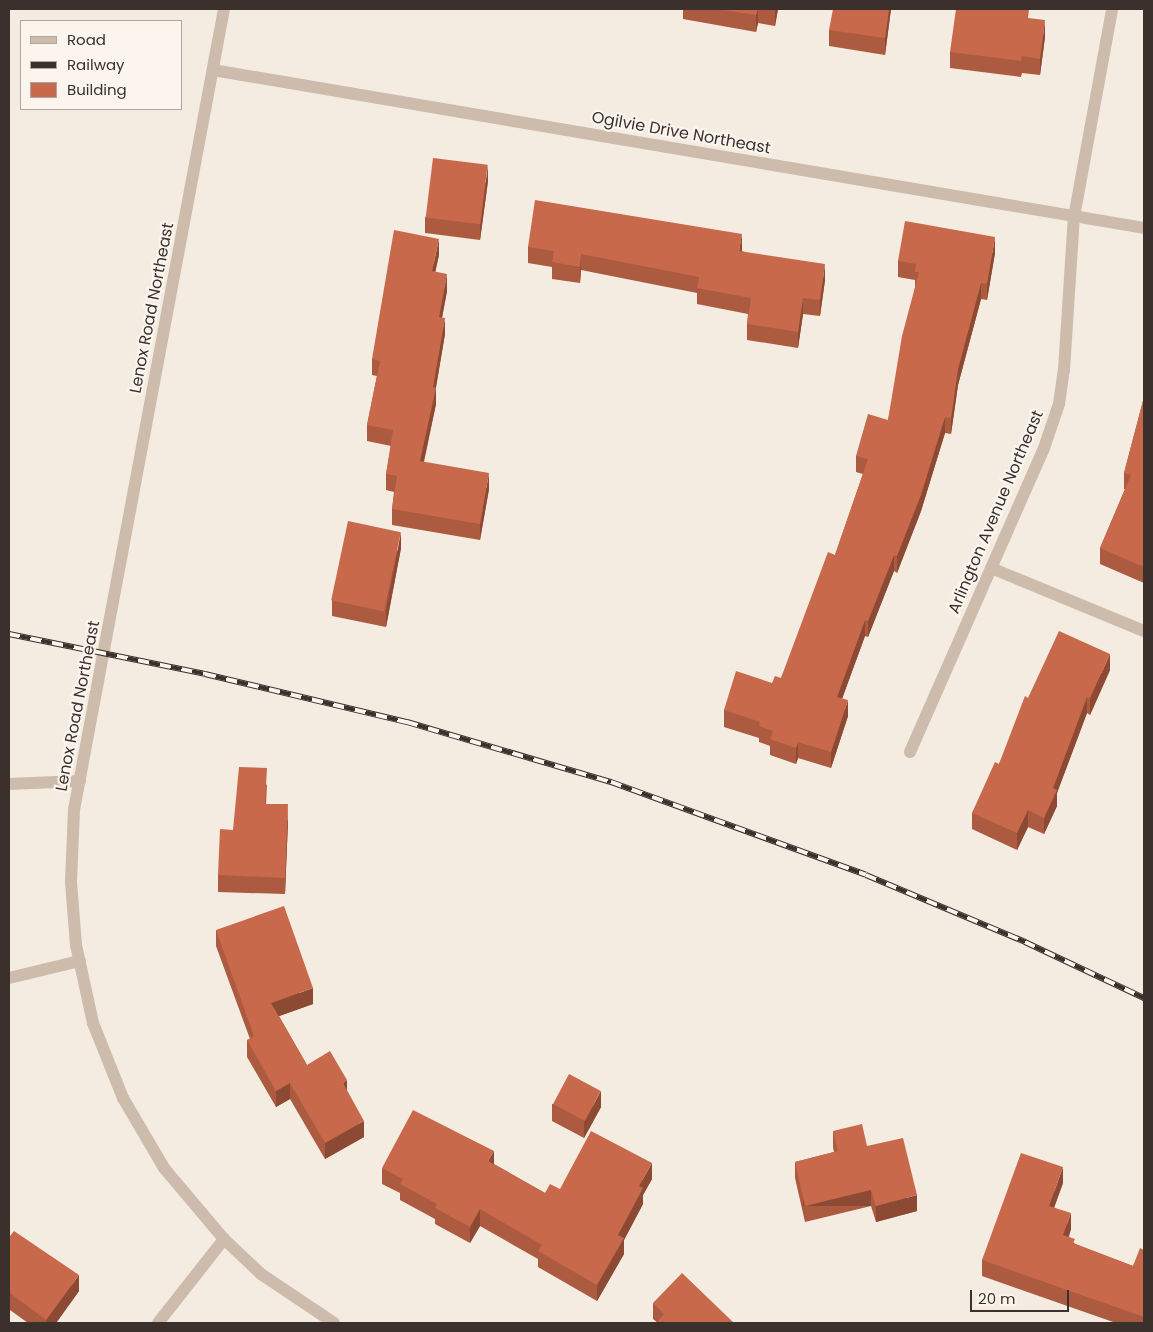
<!DOCTYPE html>
<style>
body{margin:0}
#map{position:relative;width:1153px;height:1332px;overflow:hidden;background:#f4ebe1;font-family:Poppins,sans-serif}
div>[style]{position:absolute}
.minor>*{height:12px;margin:-6px;padding:0 6px;transform-origin:6px;border-radius:6px;background:#cdbbac}
.rail>*{height:5.5px;margin-top:-2.75px;transform-origin:0;background:repeating-linear-gradient(90deg,#fbf5ee 0 11px,#3b302b 0 22px);box-sizing:border-box;border-block:1px solid #3b302b}
.wall>*{inset:0;background:#ac5a40}
.shaded-wall>*{inset:0;background:#8c4a34;transform-origin:0 0}
.building>*{inset:0;background:#c8694b;transform-origin:0 0}
span{translate:-50% -50%;white-space:nowrap;text-align:center;line-height:1.15;-webkit-text-stroke:4.5px #fbf5ee;paint-order:stroke}
.street-label{font-size:16px;color:#3b302b}
.frame{position:absolute;inset:0;border:10px solid #3b302b;pointer-events:none}
.legend{position:absolute;left:20px;top:20px;width:162px;height:90px;box-sizing:border-box;background:#fbf5ee;border:1px solid #aea6a0;margin:0;padding:6px 9px;list-style:none;font-size:15px;color:#3b302b}
.legend li{display:flex;align-items:center;gap:10px;height:25px}
.legend b{width:25px;border:1px solid #aea6a0}
.scale{position:absolute;left:970px;top:1290px;width:99px;height:22px;box-sizing:border-box;border:2px solid #3b302b;border-top:0;padding-left:6px;font-size:15px;line-height:18px;white-space:nowrap;color:#3b302b;-webkit-text-stroke:4px #fbf5ee;paint-order:stroke}
</style>
<div id="map">
<div class="minor">
<div style="left:224px;top:9px;width:815px;rotate:100.61deg"></div>
<div style="left:74px;top:810px;width:72px;rotate:92.4deg"></div>
<div style="left:71px;top:882px;width:63px;rotate:85.5deg"></div>
<div style="left:76px;top:945px;width:80px;rotate:77.7deg"></div>
<div style="left:93px;top:1023px;width:81px;rotate:68.2deg"></div>
<div style="left:123px;top:1098px;width:81px;rotate:59.6deg"></div>
<div style="left:164px;top:1168px;width:93px;rotate:49.8deg"></div>
<div style="left:224px;top:1239px;width:51px;rotate:43.4deg"></div>
<div style="left:261px;top:1274px;width:88px;rotate:33.9deg"></div>
<div style="left:213px;top:70px;width:944px;rotate:9.63deg"></div>
<div style="left:991px;top:568px;width:165px;rotate:22.4deg"></div>
<div style="left:910px;top:752px;width:332px;rotate:-66.2deg"></div>
<div style="left:1044px;top:448px;width:46px;rotate:-71.2deg"></div>
<div style="left:1059px;top:404px;width:34px;rotate:-82deg"></div>
<div style="left:1064px;top:370px;width:153px;rotate:-86.3deg"></div>
<div style="left:1074px;top:217px;width:211px;rotate:-79.6deg"></div>
<div style="left:9px;top:784px;width:71px;rotate:-2.4deg"></div>
<div style="left:9px;top:978px;width:73px;rotate:-13.5deg"></div>
<div style="left:158px;top:1323px;width:107px;rotate:-51.8deg"></div>
</div>
<div class="rail">
<div style="left:9px;top:634px;width:200px;rotate:11.5deg"></div>
<div style="left:205px;top:674px;width:208px;rotate:13.4deg"></div>
<div style="left:407px;top:722px;width:213px;rotate:16.4deg"></div>
<div style="left:611px;top:782px;width:271px;rotate:20deg"></div>
<div style="left:866px;top:875px;width:173px;rotate:22.8deg"></div>
<div style="left:1025px;top:942px;width:132px;rotate:25.2deg"></div>
</div>
<div class="wall">
<div style="clip-path:polygon(683px 9px,778px 9px,775px 26px,758px 23px,756px 32px,683px 19px)"></div>
<div style="clip-path:polygon(891px 9px,885px 55px,829px 46px,829px 30px)"></div>
<div style="clip-path:polygon(1029px 19px,1045px 37px,1040px 75px,1022px 73px,1021px 77px,950px 68px,950px 52px)"></div>
<div style="clip-path:polygon(488px 181px,480px 240px,425px 233px,425px 217px)"></div>
<div style="clip-path:polygon(528px 247px,742px 251px,825px 280px,820px 316px,803px 314px,798px 348px,747px 340px,747px 324px,748px 314px,697px 304px,697px 293px,581px 270px,580px 283px,552px 279px,552px 267px,528px 263px)"></div>
<div style="clip-path:polygon(995px 253px,987px 300px,981px 299px,958px 385px,951px 434px,945px 433px,921px 511px,897px 573px,894px 571px,868px 637px,865px 636px,842px 698px,848px 716px,831px 768px,798px 758px,796px 764px,770px 755px,770px 746px,759px 742px,759px 738px,724px 727px,724px 710px,781px 678px,835px 555px,863px 474px,856px 472px,856px 456px,888px 420px,915px 288px,915px 280px,898px 277px,898px 261px)"></div>
<div style="clip-path:polygon(439px 255px,435px 272px,447px 291px,442px 318px,445px 334px,436px 388px,436px 404px,424px 462px,489px 489px,480px 540px,392px 525px,392px 509px,394px 492px,386px 490px,386px 474px,391px 446px,367px 441px,367px 425px,377px 376px,372px 375px,372px 359px)"></div>
<div style="clip-path:polygon(1144px 397px,1144px 583px,1100px 564px,1100px 548px,1125px 489px,1124px 489px,1124px 473px)"></div>
<div style="clip-path:polygon(401px 548px,386px 627px,332px 616px,332px 600px)"></div>
<div style="clip-path:polygon(1110px 670px,1090px 715px,1087px 713px,1057px 793px,1057px 806px,1044px 834px,1028px 827px,1017px 850px,972px 829px,972px 813px,999px 764px,1028px 698px)"></div>
<div style="clip-path:polygon(267px 784px,266px 804px,288px 821px,285px 894px,218px 892px,218px 875px,233px 830px)"></div>
<div style="clip-path:polygon(216px 930px,313px 1004px,279px 1016px,307px 1065px,347px 1091px,364px 1137px,325px 1159px,290px 1099px,276px 1107px,247px 1057px,247px 1040px,250px 1039px,216px 946px)"></div>
<div style="clip-path:polygon(552px 1104px,601px 1107px,584px 1138px,552px 1121px)"></div>
<div style="clip-path:polygon(833px 1131px,867px 1146px,917px 1211px,876px 1222px,871px 1206px,805px 1222px,795px 1178px,795px 1162px,834px 1152px,833px 1147px)"></div>
<div style="clip-path:polygon(494px 1164px,545px 1193px,560px 1189px,652px 1179px,643px 1195px,643px 1204px,624px 1240px,624px 1254px,597px 1301px,538px 1267px,538px 1259px,480px 1226px,470px 1243px,435px 1224px,435px 1219px,400px 1200px,400px 1193px,382px 1184px,382px 1168px)"></div>
<div style="clip-path:polygon(1063px 1183px,1054px 1207px,1071px 1229px,1069px 1237px,1075px 1244px,1133px 1266px,1144px 1250px,1144px 1323px,1116px 1323px,982px 1276px,982px 1260px)"></div>
<div style="clip-path:polygon(9px 1235px,79px 1291px,56px 1323px,28px 1323px,10px 1310px)"></div>
<div style="clip-path:polygon(653px 1303px,734px 1323px,658px 1323px,653px 1319px)"></div>
</div>
<div class="shaded-wall">
<div style="clip-path:polygon(758px 9px,758px 23px,756px 32px,756px 15px)"></div>
<div style="clip-path:polygon(775px 9px,778px 9px,775px 26px)"></div>
<div style="clip-path:polygon(889px 9px,891px 9px,885px 55px,885px 38px)"></div>
<div style="clip-path:polygon(1045px 20px,1045px 37px,1040px 75px,1040px 59px)"></div>
<div style="clip-path:polygon(488px 165px,488px 181px,480px 240px,480px 224px)"></div>
<div style="clip-path:polygon(742px 234px,742px 250px,739px 267px,739px 251px)"></div>
<div style="clip-path:polygon(995px 237px,995px 253px,987px 300px,987px 284px)"></div>
<div style="clip-path:polygon(439px 239px,439px 255px,432px 287px,432px 271px)"></div>
<div style="clip-path:polygon(581px 254px,581px 270px,580px 283px,580px 267px)"></div>
<div style="clip-path:polygon(825px 264px,825px 280px,820px 316px,820px 300px)"></div>
<div style="clip-path:polygon(447px 274px,447px 291px,439px 333px,439px 317px)"></div>
<div style="clip-path:polygon(981px 283px,981px 299px,958px 385px,951px 434px,951px 418px,958px 369px)"></div>
<div style="clip-path:polygon(803px 298px,803px 314px,798px 348px,798px 332px)"></div>
<div style="clip-path:polygon(445px 318px,445px 334px,435px 392px,436px 388px,436px 404px,420px 478px,420px 461px)"></div>
<div style="clip-path:polygon(945px 417px,945px 433px,921px 511px,897px 573px,897px 556px)"></div>
<div style="clip-path:polygon(489px 473px,489px 489px,480px 540px,480px 524px)"></div>
<div style="clip-path:polygon(401px 532px,401px 548px,386px 627px,386px 610px)"></div>
<div style="clip-path:polygon(894px 555px,894px 571px,868px 637px,868px 621px)"></div>
<div style="clip-path:polygon(865px 620px,865px 636px,837px 713px,837px 697px)"></div>
<div style="clip-path:polygon(1110px 654px,1110px 670px,1090px 715px,1090px 698px)"></div>
<div style="clip-path:polygon(1087px 697px,1087px 713px,1057px 793px,1057px 806px,1044px 834px,1044px 818px,1053px 788px)"></div>
<div style="clip-path:polygon(848px 700px,848px 716px,831px 768px,831px 752px)"></div>
<div style="clip-path:polygon(798px 742px,798px 758px,796px 764px,796px 748px)"></div>
<div style="clip-path:polygon(288px 804px,288px 821px,285px 894px,285px 878px)"></div>
<div style="clip-path:polygon(1028px 810px,1028px 827px,1017px 850px,1017px 833px)"></div>
<div style="clip-path:polygon(313px 988px,313px 1004px,271px 1019px,271px 1003px)"></div>
<div style="clip-path:polygon(347px 1080px,347px 1097px,343px 1083px)"></div>
<div style="clip-path:polygon(290px 1083px,290px 1099px,276px 1107px,276px 1091px)"></div>
<div style="clip-path:polygon(601px 1091px,601px 1107px,584px 1138px,584px 1122px)"></div>
<div style="clip-path:polygon(364px 1121px,364px 1137px,325px 1159px,325px 1143px)"></div>
<div style="clip-path:polygon(494px 1151px,494px 1167px,488px 1161px)"></div>
<div style="clip-path:polygon(652px 1163px,652px 1179px,643px 1195px,643px 1204px,624px 1240px,624px 1254px,597px 1301px,597px 1285px,639px 1186px)"></div>
<div style="clip-path:polygon(1063px 1167px,1063px 1183px,1049px 1222px,1049px 1206px)"></div>
<div style="left:871px;top:1190px;width:16px;height:68px;rotate:90deg"></div>
<div style="clip-path:polygon(917px 1195px,917px 1211px,876px 1222px,876px 1206px)"></div>
<div style="clip-path:polygon(480px 1209px,480px 1226px,470px 1243px,470px 1227px)"></div>
<div style="clip-path:polygon(1071px 1213px,1071px 1229px,1063px 1251px,1063px 1235px)"></div>
<div style="clip-path:polygon(79px 1275px,79px 1291px,56px 1323px,46px 1323px,46px 1320px)"></div>
<div style="clip-path:polygon(10px 1293px,10px 1310px,9px 1311px,9px 1295px)"></div>
</div>
<div class="building">
<div style="clip-path:polygon(717px 9px,758px 9px,756px 15px)"></div>
<div style="clip-path:polygon(833px 9px,889px 9px,885px 38px,829px 30px)"></div>
<div style="clip-path:polygon(956px 9px,1022px 9px,1029px 10px,1028px 18px,1045px 20px,1040px 59px,1022px 56px,1021px 61px,950px 52px)"></div>
<div style="left:433px;top:158px;width:55px;height:60px;rotate:7deg"></div>
<div style="clip-path:polygon(535px 200px,742px 234px,739px 251px,825px 264px,820px 300px,803px 298px,798px 332px,747px 324px,751px 298px,697px 288px,699px 277px,581px 254px,580px 267px,552px 262px,554px 251px,528px 247px)"></div>
<div style="clip-path:polygon(905px 221px,995px 237px,987px 284px,981px 283px,958px 369px,951px 418px,945px 417px,921px 495px,897px 556px,894px 555px,868px 621px,865px 620px,837px 697px,848px 700px,831px 752px,798px 742px,796px 748px,770px 739px,773px 731px,759px 726px,760px 722px,724px 710px,736px 671px,772px 683px,775px 676px,781px 678px,828px 552px,835px 555px,868px 459px,856px 456px,868px 414px,888px 420px,902px 336px,919px 272px,915px 272px,916px 264px,898px 261px)"></div>
<div style="clip-path:polygon(394px 230px,439px 239px,432px 271px,447px 274px,439px 317px,445px 318px,433px 387px,436px 388px,420px 461px,489px 473px,480px 524px,392px 509px,397px 476px,386px 474px,393px 430px,367px 425px,380px 361px,372px 359px)"></div>
<div style="clip-path:polygon(1144px 397px,1144px 567px,1100px 548px,1131px 475px,1124px 473px)"></div>
<div style="left:348px;top:521px;width:54px;height:81px;rotate:12deg"></div>
<div style="clip-path:polygon(1059px 631px,1110px 654px,1090px 698px,1087px 697px,1053px 788px,1057px 790px,1044px 818px,1028px 810px,1017px 833px,972px 813px,995px 762px,999px 764px,1025px 696px,1028px 698px)"></div>
<div style="clip-path:polygon(239px 767px,267px 768px,265px 804px,288px 804px,285px 878px,218px 875px,220px 829px,233px 830px)"></div>
<div style="clip-path:polygon(284px 906px,313px 988px,271px 1003px,307px 1065px,330px 1051px,347px 1080px,343px 1083px,364px 1121px,325px 1143px,290px 1083px,276px 1091px,247px 1040px,254px 1036px,216px 930px)"></div>
<div style="left:569px;top:1074px;width:36px;height:34px;rotate:28deg"></div>
<div style="clip-path:polygon(413px 1110px,494px 1151px,488px 1161px,545px 1193px,550px 1184px,560px 1189px,591px 1131px,652px 1163px,639px 1186px,643px 1188px,618px 1235px,624px 1238px,597px 1285px,538px 1251px,542px 1245px,480px 1209px,470px 1227px,435px 1208px,437px 1204px,400px 1184px,403px 1179px,382px 1168px)"></div>
<div style="clip-path:polygon(862px 1124px,867px 1146px,903px 1138px,917px 1195px,876px 1206px,871px 1190px,805px 1206px,795px 1162px,838px 1151px,833px 1131px)"></div>
<div style="clip-path:polygon(1021px 1153px,1063px 1167px,1049px 1206px,1071px 1213px,1063px 1235px,1075px 1239px,1073px 1243px,1133px 1266px,1140px 1248px,1144px 1250px,1144px 1317px,982px 1260px)"></div>
<div style="clip-path:polygon(14px 1231px,79px 1275px,46px 1320px,10px 1293px,9px 1295px,9px 1235px,10px 1236px)"></div>
<div style="clip-path:polygon(682px 1273px,734px 1323px,660px 1323px,658px 1321px,664px 1314px,653px 1303px)"></div>
</div>
<div class="street-label">
<span style="left:681px;top:133px;rotate:10deg">Ogilvie Drive Northeast</span>
<span style="left:152px;top:308px;rotate:-79deg">Lenox Road Northeast</span>
<span style="left:996px;top:512px;rotate:-67deg">Arlington Avenue Northeast</span>
<span style="left:78px;top:706px;rotate:-79deg">Lenox Road Northeast</span>
</div>
<div class="frame"></div>
<ul class="legend">
<li><b style="height:6px;background:#cdbbac"></b>Road</li>
<li><b style="height:6px;background:#3b302b"></b>Railway</li>
<li><b style="height:14px;background:#c8694b"></b>Building</li>
</ul>
<div class="scale">20 m</div>
</div>
